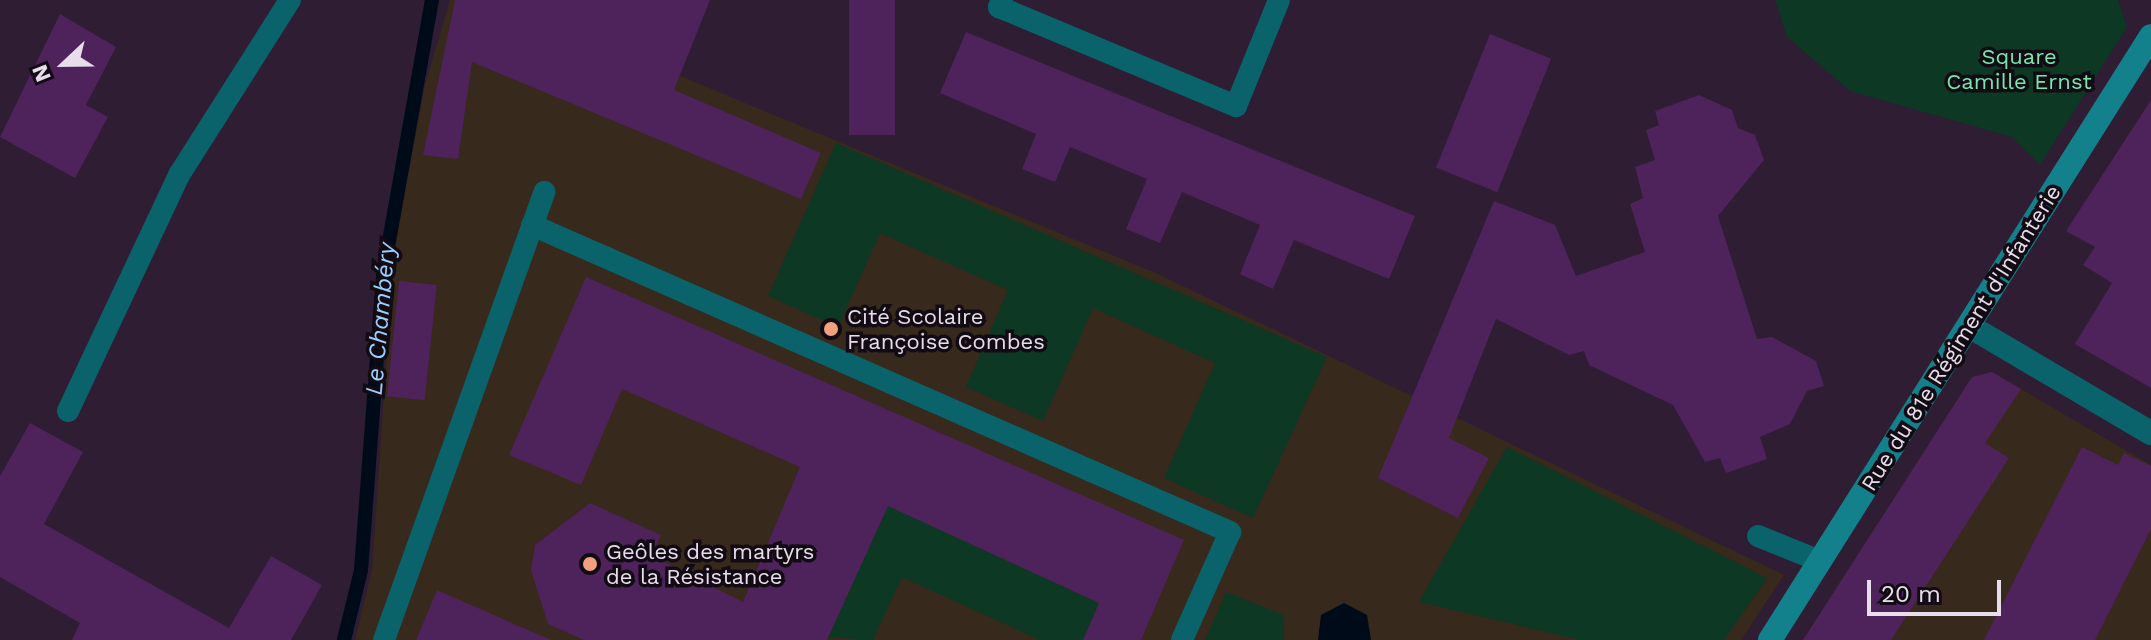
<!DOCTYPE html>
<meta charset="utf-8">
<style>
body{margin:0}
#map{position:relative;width:2151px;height:640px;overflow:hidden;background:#2e1d33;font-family:"Work Sans",sans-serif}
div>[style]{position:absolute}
.education>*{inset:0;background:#37291c}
.green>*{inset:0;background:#0c3824}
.water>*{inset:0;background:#000b1a}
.stream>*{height:14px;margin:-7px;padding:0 7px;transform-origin:7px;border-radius:7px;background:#000b1a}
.building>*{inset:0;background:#4e225b;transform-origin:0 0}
.lane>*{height:22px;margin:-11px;padding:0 11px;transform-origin:11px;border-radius:11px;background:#0a626a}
.street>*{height:24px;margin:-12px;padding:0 12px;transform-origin:12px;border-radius:12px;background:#0a626a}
.secondary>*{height:24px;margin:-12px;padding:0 12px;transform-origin:12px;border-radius:12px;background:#13818b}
.dots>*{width:22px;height:22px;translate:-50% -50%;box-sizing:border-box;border:4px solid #120b14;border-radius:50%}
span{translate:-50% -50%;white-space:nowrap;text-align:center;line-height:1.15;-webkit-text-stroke:7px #120b14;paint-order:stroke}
.park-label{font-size:22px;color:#73e9af}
.poi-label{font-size:22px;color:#e8ddeb}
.left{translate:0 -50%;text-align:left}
.street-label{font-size:22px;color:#e8ddeb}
.water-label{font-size:24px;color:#9dcffc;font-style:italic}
.north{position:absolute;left:24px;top:24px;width:80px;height:80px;-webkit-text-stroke:6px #120b14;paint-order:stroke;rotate:248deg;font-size:22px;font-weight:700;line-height:32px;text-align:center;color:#e8ddeb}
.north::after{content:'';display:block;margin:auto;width:28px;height:36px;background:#e8ddeb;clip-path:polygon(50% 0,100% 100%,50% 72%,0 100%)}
.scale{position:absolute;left:1867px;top:580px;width:134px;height:36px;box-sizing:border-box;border:4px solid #e8ddeb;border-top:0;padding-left:10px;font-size:24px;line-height:28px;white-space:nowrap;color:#e8ddeb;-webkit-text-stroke:6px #120b14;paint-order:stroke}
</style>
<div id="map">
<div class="education">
<div style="clip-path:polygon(450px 0,484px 0,610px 47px,1158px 274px,1784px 575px,1741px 640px,355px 640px,372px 570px,394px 249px,425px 85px)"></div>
<div style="clip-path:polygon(1992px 372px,2151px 465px,2151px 640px,1803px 640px,1972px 377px)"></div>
</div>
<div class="green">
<div style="clip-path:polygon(1775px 0,2118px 0,2127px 27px,2040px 165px,2012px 137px,1850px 91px,1787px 37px)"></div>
<div style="clip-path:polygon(836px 143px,1327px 357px,1253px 518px,1164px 478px,1215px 363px,1093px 308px,1043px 421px,966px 387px,1008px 290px,880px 233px,838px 327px,768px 296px)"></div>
<div style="clip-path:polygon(1507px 447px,1767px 578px,1724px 640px,1581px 640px,1419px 602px)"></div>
<div style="clip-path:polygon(888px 506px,1099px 603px,1083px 640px,1040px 640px,902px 577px,873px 640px,828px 637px)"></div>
<div style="clip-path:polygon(1226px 592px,1283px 615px,1284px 640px,1205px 640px)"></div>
</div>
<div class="water">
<div style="clip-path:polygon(1344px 603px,1367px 615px,1371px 640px,1318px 640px,1321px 615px)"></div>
</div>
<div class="stream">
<div style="left:344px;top:640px;width:72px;rotate:-76.3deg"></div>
<div style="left:361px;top:570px;width:296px;rotate:-85.7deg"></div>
<div style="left:383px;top:275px;width:279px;rotate:-79.9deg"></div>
</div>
<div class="building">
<div style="clip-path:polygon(455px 0,710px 0,674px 90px,821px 153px,801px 199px,472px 62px,458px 159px,423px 155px)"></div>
<div style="left:849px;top:0;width:46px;height:135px"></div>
<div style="clip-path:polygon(60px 14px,116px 47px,86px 105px,108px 117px,75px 178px,0 137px)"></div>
<div style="clip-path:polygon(966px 32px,1415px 216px,1389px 279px,1294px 240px,1273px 289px,1240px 274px,1260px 225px,1182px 192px,1160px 243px,1126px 229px,1147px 179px,1070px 147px,1055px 182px,1022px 169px,1036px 134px,940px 93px)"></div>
<div style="left:1490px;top:34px;width:66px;height:144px;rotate:22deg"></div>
<div style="clip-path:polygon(1699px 95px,1732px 110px,1738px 128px,1755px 135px,1764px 160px,1718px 216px,1757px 339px,1772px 337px,1816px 361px,1824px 386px,1807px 391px,1790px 424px,1760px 437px,1767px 459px,1726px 473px,1720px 458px,1705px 462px,1673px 405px,1589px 365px,1584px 351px,1569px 355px,1496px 319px,1449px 438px,1489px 458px,1458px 518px,1378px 478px,1494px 201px,1555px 225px,1576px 276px,1645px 252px,1630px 204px,1643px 198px,1635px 167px,1655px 160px,1646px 130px,1659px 125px,1655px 111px)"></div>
<div style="clip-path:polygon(2151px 100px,2151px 388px,2075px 344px,2112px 283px,2083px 265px,2095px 247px,2066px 231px)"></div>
<div style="clip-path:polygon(586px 277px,1184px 540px,1141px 640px,1083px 640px,1099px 603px,888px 506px,827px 640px,584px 640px,548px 624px,531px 570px,535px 545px,590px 503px,661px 535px,652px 556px,743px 602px,800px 467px,622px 389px,581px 485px,509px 455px)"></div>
<div style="left:399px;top:281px;width:38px;height:116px;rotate:6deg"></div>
<div style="clip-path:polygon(1992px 372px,2021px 389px,1985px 443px,2009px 458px,1891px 640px,1803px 640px,1972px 377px)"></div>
<div style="clip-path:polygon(30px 423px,83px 452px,44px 524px,229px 628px,271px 556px,322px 585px,291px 640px,72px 640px,80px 623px,0 577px,0 476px)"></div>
<div style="clip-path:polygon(2082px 447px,2118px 465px,2124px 453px,2151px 466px,2151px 529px,2095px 640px,1984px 640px)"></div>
<div style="clip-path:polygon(437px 590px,551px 640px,416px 640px)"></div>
</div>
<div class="lane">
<div style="left:1002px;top:0;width:8px;rotate:113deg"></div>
<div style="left:999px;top:7px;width:257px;rotate:22.7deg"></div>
<div style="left:1236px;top:106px;width:114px;rotate:-67.9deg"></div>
<div style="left:532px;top:225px;width:763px;rotate:23.74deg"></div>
<div style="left:1230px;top:532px;width:118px;rotate:114deg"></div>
<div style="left:68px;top:411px;width:261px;rotate:-64.8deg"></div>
<div style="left:179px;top:175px;width:207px;rotate:-57.6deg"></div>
<div style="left:1758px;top:536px;width:67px;rotate:22deg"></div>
<div style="left:384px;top:640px;width:476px;rotate:-70.3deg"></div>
</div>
<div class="street">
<div style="left:1969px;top:326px;width:211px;rotate:30.5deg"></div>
</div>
<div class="secondary">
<div style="left:1770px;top:640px;width:714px;rotate:-57.76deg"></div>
</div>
<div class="dots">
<div style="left:831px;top:329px;background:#f1a17d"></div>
<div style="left:590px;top:564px;background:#f1a17d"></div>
</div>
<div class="park-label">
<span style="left:2019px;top:69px">Square<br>Camille Ernst</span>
</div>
<div class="poi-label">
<span class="left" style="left:847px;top:329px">Cité Scolaire<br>Françoise Combes</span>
<span class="left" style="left:606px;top:564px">Geôles des martyrs<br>de la Résistance</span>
</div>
<div class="street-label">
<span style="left:1961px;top:338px;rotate:-58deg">Rue du 81e Régiment d'Infanterie</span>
</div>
<div class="water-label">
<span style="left:381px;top:319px;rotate:-85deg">Le Chambéry</span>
</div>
<div class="north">N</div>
<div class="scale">20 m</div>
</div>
